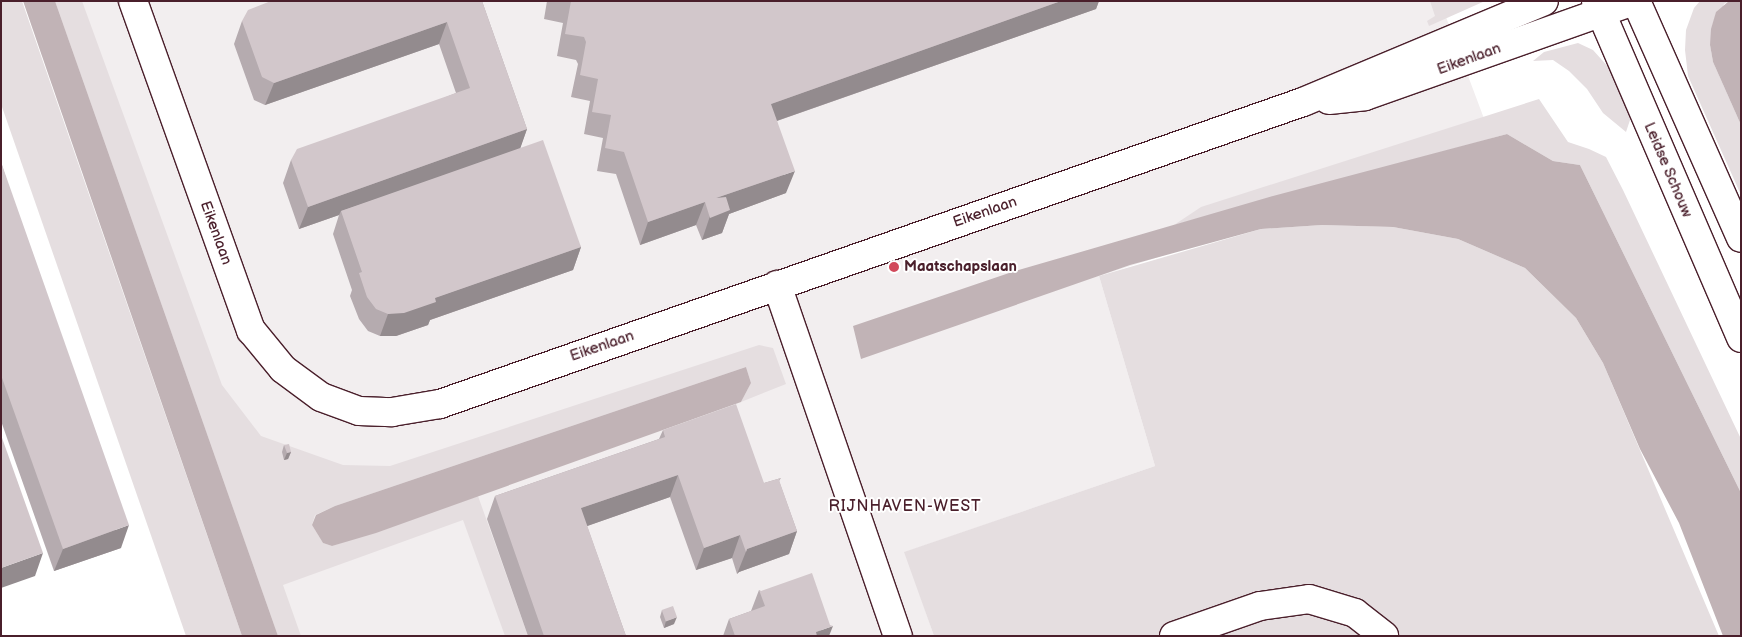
<!DOCTYPE html>
<style>
body{margin:0}
#map{position:relative;width:1742px;height:637px;overflow:hidden;background:#fff;font-family:"Balsamiq Sans",sans-serif}
div>[style]{position:absolute}
.built>*{inset:0;background:#f2eeef}
.green>*{inset:0;background:#e5dee0}
.water>*{inset:0;background:#c1b3b6}
.roads{filter:drop-shadow(1px 0 #4a1f2b) drop-shadow(-1px 0 #4a1f2b) drop-shadow(0 1px #4a1f2b) drop-shadow(0 -1px #4a1f2b)}
.minor>*{height:28px;margin:-14px;padding:0 14px;transform-origin:14px;border-radius:14px;background:#fff}
.major>*{height:28px;margin:-14px;padding:0 14px;transform-origin:14px;border-radius:14px;background:#fff}
.wall>*{inset:0;background:#b5abaf}
.shaded-wall>*{inset:0;background:#938b8e}
.building>*{inset:0;background:#d2c7cb;transform-origin:0 0}
.dots>*{width:14px;height:14px;translate:-50% -50%;box-sizing:border-box;border:2px solid #fff;border-radius:50%}
span{translate:-50% -50%;white-space:nowrap;text-align:center;line-height:1.15;-webkit-text-stroke:4px #fff;paint-order:stroke}
.street-label{font-size:15px;color:#4a1f2b}
.poi-label{font-size:15px;color:#4a1f2b;font-weight:700}
.left{translate:0 -50%;text-align:left}
.neighbourhood-label{font-size:16px;color:#4a1f2b;letter-spacing:1px}
.frame{position:absolute;inset:0;border:2px solid #4a1f2b;pointer-events:none}
</style>
<div id="map">
<div class="built">
<div style="clip-path:polygon(32px 1px,1440px 1px,1519px 212px,1375px 188px,1099px 276px,1155px 466px,905px 552px,934px 636px,256px 636px)"></div>
</div>
<div class="green">
<div style="clip-path:polygon(1px 1px,22px 1px,242px 636px,186px 636px,1px 104px)"></div>
<div style="clip-path:polygon(55px 1px,82px 1px,222px 385px,261px 436px,343px 465px,390px 466px,759px 345px,773px 348px,786px 384px,741px 402px,751px 383px,746px 367px,335px 506px,315px 515px,312px 525px,323px 543px,332px 546px,478px 496px,528px 636px,505px 636px,463px 520px,283px 585px,301px 636px,278px 636px)"></div>
<div style="clip-path:polygon(1430px 1px,1485px 1px,1429px 26px,1427px 21px,1435px 16px)"></div>
<div style="clip-path:polygon(1700px 1px,1729px 1px,1724px 4px,1710px 45px,1713px 62px,1741px 125px,1741px 195px,1688px 76px,1685px 50px,1686px 30px,1694px 8px)"></div>
<div style="clip-path:polygon(1578px 43px,1593px 50px,1610px 69px,1627px 101px,1631px 117px,1626px 132px,1603px 113px,1587px 89px,1569px 71px,1553px 60px,1533px 61px,1544px 52px)"></div>
<div style="clip-path:polygon(1539px 99px,1568px 142px,1589px 149px,1606px 157px,1623px 190px,1741px 439px,1741px 493px,1580px 165px,1553px 161px,1507px 134px,1174px 225px,1201px 207px)"></div>
<div style="clip-path:polygon(1322px 225px,1393px 227px,1458px 239px,1525px 268px,1576px 318px,1603px 363px,1719px 636px,934px 636px,904px 552px,1155px 466px,1099px 276px,1261px 229px)"></div>
</div>
<div class="water">
<div style="clip-path:polygon(23px 1px,55px 1px,278px 636px,242px 636px)"></div>
<div style="clip-path:polygon(1729px 1px,1741px 1px,1741px 125px,1713px 62px,1710px 45px,1711px 29px,1716px 12px)"></div>
<div style="clip-path:polygon(1507px 134px,1553px 161px,1580px 165px,1741px 493px,1741px 636px,1723px 636px,1679px 523px,1640px 449px,1603px 363px,1576px 318px,1525px 268px,1458px 239px,1393px 227px,1322px 225px,1261px 229px,1130px 265px,861px 359px,853px 326px,1012px 272px,1273px 196px)"></div>
<div style="clip-path:polygon(746px 367px,751px 383px,741px 402px,376px 533px,332px 546px,323px 543px,312px 525px,316px 515px,335px 506px)"></div>
</div>
<div class="roads">
<div class="minor">
<div style="left:133px;top:1px;width:350px;rotate:70.3deg"></div>
<div style="left:251px;top:330px;width:50px;rotate:50.6deg"></div>
<div style="left:283px;top:369px;width:47px;rotate:36.4deg"></div>
<div style="left:321px;top:397px;width:40px;rotate:20.2deg"></div>
<div style="left:359px;top:411px;width:33px;rotate:2deg"></div>
<div style="left:392px;top:412px;width:49px;rotate:-9.5deg"></div>
<div style="left:440px;top:404px;width:914px;rotate:-19.29deg"></div>
<div style="left:1303px;top:102px;width:261px;rotate:-22.7deg"></div>
<div style="left:1329px;top:100px;width:36px;rotate:-6deg"></div>
<div style="left:1365px;top:96px;width:284px;rotate:-19.5deg"></div>
<div style="left:777px;top:285px;width:371px;rotate:71deg"></div>
<div style="left:1174px;top:636px;width:91px;rotate:-19.2deg"></div>
<div style="left:1260px;top:606px;width:49px;rotate:-8.1deg"></div>
<div style="left:1309px;top:599px;width:48px;rotate:16.9deg"></div>
<div style="left:1355px;top:613px;width:37px;rotate:38deg"></div>
</div>
<div class="major">
<div style="left:1596px;top:1px;width:367px;rotate:66.7deg"></div>
<div style="left:1636px;top:1px;width:259px;rotate:66.1deg"></div>
</div>
</div>
<div class="wall">
<div style="clip-path:polygon(482px 1px,527px 129px,520px 148px,581px 247px,573px 270px,430px 320px,428px 325px,396px 336px,380px 336px,368px 331px,359px 319px,350px 296px,352px 290px,333px 234px,339px 215px,299px 229px,283px 183px,291px 160px,456px 93px,439px 44px,265px 105px,254px 100px,234px 44px,242px 21px)"></div>
<div style="clip-path:polygon(547px 1px,1099px 1px,1096px 9px,777px 121px,786px 193px,729px 214px,722px 233px,702px 240px,696px 225px,640px 245px,616px 174px,597px 171px,603px 138px,584px 134px,590px 101px,571px 97px,578px 64px,576px 60px,557px 56px,563px 23px,544px 19px)"></div>
<div style="clip-path:polygon(1px 162px,121px 548px,54px 571px,1px 421px)"></div>
<div style="clip-path:polygon(663px 430px,764px 483px,781px 478px,779px 481px,797px 531px,789px 554px,739px 572px,737px 574px,732px 558px,696px 570px,670px 497px,587px 526px,626px 636px,528px 636px,487px 519px,495px 496px,659px 439px)"></div>
<div style="clip-path:polygon(284px 445px,291px 452px,288px 459px,284px 460px,282px 452px)"></div>
<div style="clip-path:polygon(759px 590px,829px 636px,723px 636px,729px 619px,751px 611px)"></div>
<div style="clip-path:polygon(662px 610px,674px 624px,664px 628px,660px 617px)"></div>
</div>
<div class="shaded-wall">
<div style="clip-path:polygon(1061px 1px,1099px 1px,1096px 9px,762px 126px,771px 104px)"></div>
<div style="clip-path:polygon(447px 22px,439px 44px,265px 105px,274px 83px)"></div>
<div style="clip-path:polygon(527px 129px,519px 152px,341px 211px,339px 215px,299px 229px,308px 207px)"></div>
<div style="clip-path:polygon(795px 171px,786px 193px,729px 214px,722px 233px,702px 240px,716px 198px)"></div>
<div style="clip-path:polygon(705px 202px,696px 225px,640px 245px,648px 222px)"></div>
<div style="clip-path:polygon(581px 247px,573px 270px,430px 320px,428px 325px,396px 336px,380px 336px,388px 314px)"></div>
<div style="clip-path:polygon(291px 452px,288px 459px,284px 460px,287px 453px)"></div>
<div style="clip-path:polygon(678px 475px,670px 497px,573px 531px,581px 508px)"></div>
<div style="clip-path:polygon(129px 525px,121px 548px,54px 571px,63px 549px)"></div>
<div style="clip-path:polygon(797px 531px,789px 554px,739px 572px,737px 574px,747px 549px)"></div>
<div style="clip-path:polygon(740px 535px,732px 558px,696px 570px,704px 548px)"></div>
<div style="clip-path:polygon(43px 553px,35px 576px,1px 588px,1px 568px)"></div>
<div style="clip-path:polygon(677px 617px,674px 624px,664px 628px,666px 621px)"></div>
<div style="clip-path:polygon(833px 626px,829px 636px,814px 636px,816px 632px)"></div>
</div>
<div class="building">
<div style="clip-path:polygon(271px 1px,482px 1px,527px 129px,308px 207px,291px 160px,297px 149px,470px 88px,447px 22px,274px 83px,262px 77px,242px 21px,248px 10px)"></div>
<div style="clip-path:polygon(571px 1px,1061px 1px,771px 104px,795px 171px,716px 198px,726px 197px,730px 210px,710px 218px,705px 202px,648px 222px,624px 152px,605px 148px,611px 115px,592px 112px,598px 79px,580px 75px,586px 42px,584px 37px,565px 34px)"></div>
<div style="clip-path:polygon(543px 140px,581px 247px,435px 298px,436px 302px,404px 313px,388px 314px,376px 309px,367px 297px,359px 273px,362px 272px,341px 211px)"></div>
<div style="clip-path:polygon(1px 162px,129px 525px,63px 549px,1px 375px)"></div>
<div style="clip-path:polygon(736px 404px,764px 483px,781px 478px,779px 480px,797px 531px,747px 549px,746px 552px,740px 535px,704px 548px,678px 475px,581px 508px,626px 636px,544px 636px,495px 496px,665px 437px,663px 430px)"></div>
<div style="clip-path:polygon(1px 435px,43px 553px,1px 568px)"></div>
<div style="clip-path:polygon(289px 444px,291px 452px,287px 453px,284px 445px)"></div>
<div style="clip-path:polygon(812px 573px,830px 625px,833px 626px,816px 632px,817px 636px,735px 636px,729px 619px,765px 606px,759px 590px,761px 591px)"></div>
<div style="left:673px;top:606px;width:12px;height:12px;rotate:70deg"></div>
</div>
<div class="dots">
<div style="left:894px;top:267px;background:#d1495b"></div>
</div>
<div class="street-label">
<span style="left:1469px;top:59px;rotate:-20deg">Eikenlaan</span>
<span style="left:1668px;top:170px;rotate:67deg">Leidse Schouw</span>
<span style="left:985px;top:212px;rotate:-19deg">Eikenlaan</span>
<span style="left:216px;top:233px;rotate:70deg">Eikenlaan</span>
<span style="left:602px;top:346px;rotate:-19deg">Eikenlaan</span>
</div>
<div class="poi-label">
<span class="left" style="left:904px;top:267px">Maatschapslaan</span>
</div>
<div class="neighbourhood-label">
<span style="left:905px;top:507px">RIJNHAVEN-WEST</span>
</div>
<div class="frame"></div>
</div>
